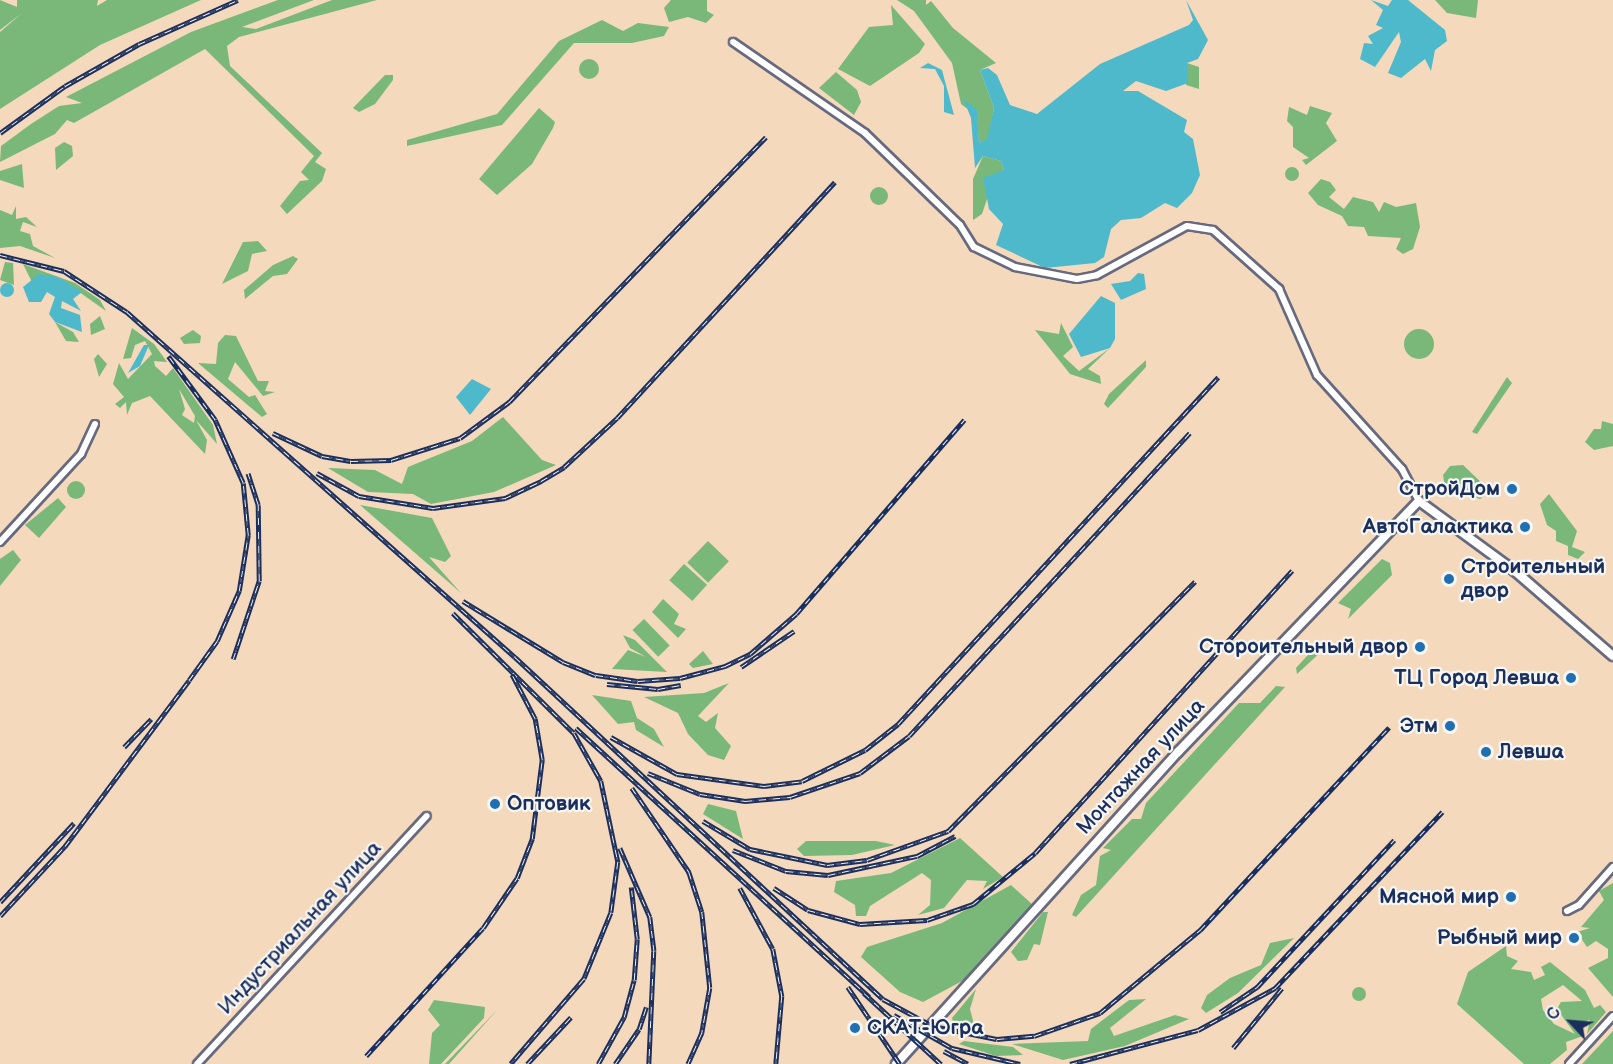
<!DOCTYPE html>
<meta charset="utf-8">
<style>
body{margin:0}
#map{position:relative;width:1613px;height:1064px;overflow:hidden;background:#f4d9bc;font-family:"Balsamiq Sans",sans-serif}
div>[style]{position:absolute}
.forest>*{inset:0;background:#7ab87a;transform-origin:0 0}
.round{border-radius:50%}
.water>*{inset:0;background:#4eb9cb}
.roads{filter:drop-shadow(2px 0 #676a7f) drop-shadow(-2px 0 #676a7f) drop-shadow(0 2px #676a7f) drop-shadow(0 -2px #676a7f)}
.minor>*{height:6px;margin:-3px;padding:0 3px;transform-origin:3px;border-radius:3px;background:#fff}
.tertiary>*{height:8px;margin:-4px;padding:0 4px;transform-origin:4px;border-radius:4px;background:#fff}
.rail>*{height:4.5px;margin-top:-2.25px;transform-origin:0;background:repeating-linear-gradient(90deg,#f6f6f2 0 7px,#1b2f5e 0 14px);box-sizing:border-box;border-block:2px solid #1b2f5e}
.dots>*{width:16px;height:16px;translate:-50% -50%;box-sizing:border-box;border:3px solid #f6f6f2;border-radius:50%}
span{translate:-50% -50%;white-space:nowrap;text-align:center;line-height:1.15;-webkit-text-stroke:4.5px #f6f6f2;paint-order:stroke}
.poi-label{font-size:21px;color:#1b2f5e;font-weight:700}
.right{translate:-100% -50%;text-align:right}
.left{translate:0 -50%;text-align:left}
.street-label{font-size:21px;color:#1b2f5e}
.north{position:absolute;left:1541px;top:992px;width:60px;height:60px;-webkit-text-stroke:4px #f6f6f2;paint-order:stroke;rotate:296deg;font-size:16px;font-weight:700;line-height:24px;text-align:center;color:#1b2f5e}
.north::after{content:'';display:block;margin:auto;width:21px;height:27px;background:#1b2f5e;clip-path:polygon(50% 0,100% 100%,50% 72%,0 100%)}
</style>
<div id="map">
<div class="forest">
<div style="clip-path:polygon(0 0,17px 7px,17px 0,98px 0,97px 6px,107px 0,201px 0,100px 45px,0 109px,0 32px,22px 13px,0 30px)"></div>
<div style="clip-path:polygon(278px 0,314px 0,242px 27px,256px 29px,332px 0,377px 0,239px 37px,227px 46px,230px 66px,322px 153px,315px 162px,326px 169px,322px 181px,287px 214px,280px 206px,300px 181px,309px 180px,301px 172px,314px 156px,205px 49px,74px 123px,67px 120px,55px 134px,0 162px,1px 146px,31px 124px,59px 106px,82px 103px,66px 97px,191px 32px)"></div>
<div style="clip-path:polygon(671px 0,707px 0,707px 11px,714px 15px,706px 23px,688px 17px,669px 22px,664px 8px)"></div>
<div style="clip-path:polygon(897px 0,926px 0,926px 5px,931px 1px,953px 28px,996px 63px,980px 70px,994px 108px,988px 139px,979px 143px,977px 120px,964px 98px,969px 110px,961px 104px,952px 63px,914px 11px)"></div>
<div style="clip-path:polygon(1435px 0,1478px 0,1476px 18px,1447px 13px)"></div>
<div style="clip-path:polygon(891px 5px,925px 44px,919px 53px,870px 86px,838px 69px,869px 27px,893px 25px)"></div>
<div style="clip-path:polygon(602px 20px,623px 31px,638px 23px,669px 27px,664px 36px,632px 43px,574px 43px,502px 125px,407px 146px,407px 140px,497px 114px,559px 41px)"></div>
<div class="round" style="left:579px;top:59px;width:20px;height:20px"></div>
<div style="clip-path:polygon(1187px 63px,1199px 67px,1199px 89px,1186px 85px)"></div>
<div style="clip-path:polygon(836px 72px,857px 90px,861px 102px,854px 115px,819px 88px)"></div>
<div style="clip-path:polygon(385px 75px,393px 75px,393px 80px,375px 104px,359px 112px,353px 108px)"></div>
<div style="clip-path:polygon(1310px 106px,1332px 113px,1326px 123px,1337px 141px,1306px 165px,1302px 160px,1309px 158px,1293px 147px,1293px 127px,1287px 121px,1289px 107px,1307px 115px)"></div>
<div style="clip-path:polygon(539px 108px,555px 122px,553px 128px,532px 164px,497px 195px,479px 179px)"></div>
<div style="clip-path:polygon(64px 142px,72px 146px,73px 156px,56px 170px,55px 148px)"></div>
<div style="clip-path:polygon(983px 156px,1001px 161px,1004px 170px,995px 175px,982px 214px,973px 220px,973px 179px)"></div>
<div style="clip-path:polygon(22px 164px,24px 188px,0 180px,0 171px)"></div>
<div class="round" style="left:1285px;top:167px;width:14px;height:14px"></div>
<div style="clip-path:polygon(1321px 179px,1330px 182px,1336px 190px,1329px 197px,1344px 209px,1353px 197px,1373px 202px,1379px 212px,1384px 202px,1396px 207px,1416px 203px,1420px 227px,1413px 249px,1403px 254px,1396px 249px,1401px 238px,1368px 236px,1364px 227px,1348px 226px,1342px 216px,1318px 205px,1308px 193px)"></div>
<div class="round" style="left:870px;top:187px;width:18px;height:18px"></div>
<div style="clip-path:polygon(16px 206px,16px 219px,26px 217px,37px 227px,23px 222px,20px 231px,30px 234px,33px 246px,55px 258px,20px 246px,0 248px,0 210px,12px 215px)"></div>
<div style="clip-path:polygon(258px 241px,267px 251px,252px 254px,248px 271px,222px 284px,243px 242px)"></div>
<div style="clip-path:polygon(293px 256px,298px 259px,287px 274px,273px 276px,245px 299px,244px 290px,273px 265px)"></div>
<div style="clip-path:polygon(5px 262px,13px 263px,14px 285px,0 280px)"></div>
<div style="clip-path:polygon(23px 264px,75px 283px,100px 300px,106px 311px,58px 277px,32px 282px)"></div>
<div style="clip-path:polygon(100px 316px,105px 329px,91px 335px,90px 324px)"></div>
<div style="clip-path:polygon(55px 322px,73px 332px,79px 342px,66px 341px)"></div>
<div style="clip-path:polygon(1061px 323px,1073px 347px,1063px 356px,1079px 371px,1110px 348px,1088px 369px,1100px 376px,1101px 384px,1070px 374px,1035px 330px,1059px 334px)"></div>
<div style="clip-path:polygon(evenodd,132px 328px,154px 344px,167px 362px,154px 361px,155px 366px,166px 376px,173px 368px,213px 425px,217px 444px,196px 420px,207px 440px,205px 454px,150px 396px,132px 403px,127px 415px,126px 402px,120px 408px,115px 404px,124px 397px,113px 384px,119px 363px,128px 379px,152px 354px,145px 341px,135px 345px,131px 358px,123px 359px,132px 328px,179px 389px,195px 416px,194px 423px,182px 415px,185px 409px,179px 389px)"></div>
<div class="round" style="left:1404px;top:329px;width:30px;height:30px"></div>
<div style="clip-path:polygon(193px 330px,201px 336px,200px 343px,184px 344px,180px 338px)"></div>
<div style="clip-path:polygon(225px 335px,236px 336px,258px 381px,269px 381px,265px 391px,275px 392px,263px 396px,235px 362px,228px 379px,249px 397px,255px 395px,267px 414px,262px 417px,198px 363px,216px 364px,218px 343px)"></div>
<div style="clip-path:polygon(98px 354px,107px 364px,99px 377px,94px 359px)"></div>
<div style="clip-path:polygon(1146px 360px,1146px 367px,1108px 408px,1104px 404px,1109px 394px)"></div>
<div style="clip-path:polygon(1507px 377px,1512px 383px,1477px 434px,1472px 432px)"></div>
<div style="clip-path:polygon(503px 417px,542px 460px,556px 465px,494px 492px,431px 504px,413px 494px,368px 492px,328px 468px,375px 470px,402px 484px,408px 467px,472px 441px)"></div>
<div style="clip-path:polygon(1602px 421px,1613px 424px,1613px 446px,1594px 450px,1585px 442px,1594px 429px,1601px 429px)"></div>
<div style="clip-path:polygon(1463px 465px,1485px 486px,1487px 494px,1480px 499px,1445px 487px,1443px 475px,1450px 466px)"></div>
<div class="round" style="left:67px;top:481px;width:18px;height:18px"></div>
<div style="clip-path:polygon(1549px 494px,1577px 531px,1572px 547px,1585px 552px,1578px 559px,1568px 555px,1568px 546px,1556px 541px,1556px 531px,1547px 525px,1540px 504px)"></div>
<div style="clip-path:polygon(58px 498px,66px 507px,39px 538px,25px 525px)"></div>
<div style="clip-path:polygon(360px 505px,432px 518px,451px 556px,445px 562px,429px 557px,461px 593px)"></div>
<div style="left:708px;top:541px;width:29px;height:30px;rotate:44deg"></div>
<div style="clip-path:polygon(13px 550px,21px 560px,0 586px,0 559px)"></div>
<div style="clip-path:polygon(1382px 559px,1390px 563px,1392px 575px,1348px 619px,1351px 609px,1338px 603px)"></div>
<div style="left:684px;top:564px;width:31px;height:22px;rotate:42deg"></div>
<div style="clip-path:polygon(663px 599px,679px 614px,674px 624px,686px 629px,678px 638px,652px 612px)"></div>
<div style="left:644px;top:619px;width:37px;height:16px;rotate:46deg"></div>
<div style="clip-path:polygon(623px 635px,635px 640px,667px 672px,612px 669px,628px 650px,646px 657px,630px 648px)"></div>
<div style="clip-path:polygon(1316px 646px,1322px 651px,1297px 674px,1296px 668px)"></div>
<div style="clip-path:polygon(703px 651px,713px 664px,693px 668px,689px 664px)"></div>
<div style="clip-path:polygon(729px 683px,698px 716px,706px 722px,718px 713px,715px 728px,731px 746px,724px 760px,708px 755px,688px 734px,678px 713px,644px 697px,704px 693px)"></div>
<div style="clip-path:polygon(1276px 686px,1285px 687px,1076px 917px,1072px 915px,1081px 895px,1096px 885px,1100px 856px,1111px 850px,1103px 848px,1132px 819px,1141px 819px,1146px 803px,1239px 703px,1260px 703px)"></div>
<div style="clip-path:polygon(592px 695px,631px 701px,637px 718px,654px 729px,664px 747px,636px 730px,634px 722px,618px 724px)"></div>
<div style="clip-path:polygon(708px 804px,736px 811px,743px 839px,703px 814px)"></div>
<div style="clip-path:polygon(960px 838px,1003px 877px,983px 889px,987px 881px,967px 880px,944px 908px,918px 915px,930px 905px,931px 880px,922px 873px,870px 906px,866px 916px,856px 916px,855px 905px,834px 892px,836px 881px,891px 873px)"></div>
<div style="clip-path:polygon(806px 841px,876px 841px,895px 845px,852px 855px,804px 856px,797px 849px)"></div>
<div style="clip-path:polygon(1613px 883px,1613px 997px,1588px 968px,1608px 958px,1608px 949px,1596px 941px,1587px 947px,1577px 932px,1590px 928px,1581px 927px,1604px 900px,1599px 891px)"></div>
<div style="clip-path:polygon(1011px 885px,1034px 906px,964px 980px,923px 1002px,900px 992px,861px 957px,867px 947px,942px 923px)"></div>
<div style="clip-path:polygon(1043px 912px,1048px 912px,1040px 945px,1034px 944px,1027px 960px,1018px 961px,1011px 952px)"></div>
<div style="clip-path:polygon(1294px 938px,1238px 993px,1206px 1013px,1201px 1008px,1207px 995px,1230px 978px,1261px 965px,1270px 943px)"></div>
<div style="clip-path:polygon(evenodd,1506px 946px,1507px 956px,1518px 961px,1511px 969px,1531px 972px,1534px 980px,1545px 975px,1541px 967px,1550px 962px,1585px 990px,1594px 1008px,1600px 1005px,1606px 1012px,1587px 1034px,1590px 1020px,1582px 1022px,1583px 1036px,1566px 1042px,1567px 1050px,1550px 1064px,1524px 1064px,1457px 1004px,1468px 972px,1506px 946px,1563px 985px,1582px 1001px,1561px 1002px,1557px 1009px,1575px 1034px,1554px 1024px,1543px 1010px,1541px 999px,1563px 985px)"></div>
<div class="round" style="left:1352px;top:987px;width:14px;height:14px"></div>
<div style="clip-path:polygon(976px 989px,970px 1009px,975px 1028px,954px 1026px,952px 1018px)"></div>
<div style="clip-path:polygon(1146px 999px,1110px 1028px,1114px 1036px,1175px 1015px,1189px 1019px,1125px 1046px,1063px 1060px,1012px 1044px,1088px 1041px,1091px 1029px,1129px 1000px)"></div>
<div style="clip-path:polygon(434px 1000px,485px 1007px,484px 1018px,441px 1064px,429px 1064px,432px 1033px,440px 1025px,428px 1010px)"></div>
<div style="clip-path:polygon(498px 1009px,449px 1064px,445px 1064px)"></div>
<div style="clip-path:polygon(1613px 1031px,1613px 1064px,1582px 1064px)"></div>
<div style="clip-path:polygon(964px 1041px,1013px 1047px,1023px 1055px,996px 1056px,959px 1044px)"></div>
</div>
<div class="water">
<div style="clip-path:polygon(1186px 0,1208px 40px,1198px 59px,1187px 63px,1188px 83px,1166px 91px,1136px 81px,1123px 91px,1138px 91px,1187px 120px,1184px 132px,1193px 139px,1200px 175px,1192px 193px,1177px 208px,1165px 203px,1141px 218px,1121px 220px,1111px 229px,1104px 257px,1095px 263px,1045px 268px,996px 245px,1003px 224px,989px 209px,983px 178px,1004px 170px,1001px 161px,983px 156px,975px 168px,971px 118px,963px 98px,977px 110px,979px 143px,987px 139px,994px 108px,980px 70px,988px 68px,997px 75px,1010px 105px,1037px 114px,1100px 64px,1189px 25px,1193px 20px)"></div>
<div style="clip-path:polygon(1371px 0,1388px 6px,1392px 0,1408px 0,1445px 30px,1447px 41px,1435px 50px,1431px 71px,1425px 59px,1401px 78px,1388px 73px,1401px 42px,1399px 32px,1375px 67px,1360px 59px,1364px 43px,1373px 44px,1368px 36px,1383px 28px,1376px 25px,1383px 10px)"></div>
<div style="clip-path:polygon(928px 63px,942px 70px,954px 115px,944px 112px,944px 86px,935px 69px,920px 68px)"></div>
<div style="clip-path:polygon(1138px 273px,1144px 274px,1146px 289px,1121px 300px,1111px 284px,1130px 281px)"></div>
<div style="clip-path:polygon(39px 274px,58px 277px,82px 292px,73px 299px,81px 311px,62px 301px,61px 308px,80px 315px,82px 332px,55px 322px,49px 314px,55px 297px,47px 292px,41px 302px,29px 302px,23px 287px)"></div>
<div class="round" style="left:0;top:283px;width:14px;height:14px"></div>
<div style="clip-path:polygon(1101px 296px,1115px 303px,1115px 339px,1110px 348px,1081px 357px,1069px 334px)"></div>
<div style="clip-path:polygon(144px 345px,149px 345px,140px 366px,128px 373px)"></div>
<div style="clip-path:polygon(472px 379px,491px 389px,470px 415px,456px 397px)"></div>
</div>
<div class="roads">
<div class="minor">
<div style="left:733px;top:42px;width:160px;rotate:34.6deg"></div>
<div style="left:865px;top:133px;width:132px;rotate:44.1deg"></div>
<div style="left:960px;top:225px;width:26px;rotate:58deg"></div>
<div style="left:974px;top:247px;width:46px;rotate:26deg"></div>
<div style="left:1015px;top:267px;width:63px;rotate:11deg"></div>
<div style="left:1077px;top:279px;width:20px;rotate:-11deg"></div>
<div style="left:1097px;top:275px;width:102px;rotate:-28.6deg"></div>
<div style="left:1187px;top:226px;width:26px;rotate:9deg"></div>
<div style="left:1213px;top:230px;width:89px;rotate:41.8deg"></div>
<div style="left:1279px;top:289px;width:94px;rotate:66.2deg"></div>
<div style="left:1317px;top:375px;width:127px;rotate:47.9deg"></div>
<div style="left:1402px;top:469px;width:36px;rotate:62deg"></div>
<div style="left:0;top:542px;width:120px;rotate:-47.4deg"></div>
<div style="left:81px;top:454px;width:33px;rotate:-65deg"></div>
<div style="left:1567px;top:911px;width:13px;rotate:-27deg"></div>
<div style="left:1579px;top:905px;width:51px;rotate:-48.2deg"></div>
<div style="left:197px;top:1064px;width:338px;rotate:-47.2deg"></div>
<div style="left:1569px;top:1064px;width:65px;rotate:-47.5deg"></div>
</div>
<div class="tertiary">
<div style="left:896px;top:1064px;width:421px;rotate:-47.9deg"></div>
<div style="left:1178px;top:752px;width:348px;rotate:-46.2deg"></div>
<div style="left:1419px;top:501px;width:120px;rotate:36.2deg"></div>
<div style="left:1516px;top:572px;width:128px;rotate:40.9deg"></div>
</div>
</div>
<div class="rail">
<div style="left:0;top:133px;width:80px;rotate:-35.9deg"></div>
<div style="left:65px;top:86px;width:85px;rotate:-29.6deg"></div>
<div style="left:139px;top:44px;width:108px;rotate:-24deg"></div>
<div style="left:0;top:255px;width:66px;rotate:14deg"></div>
<div style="left:64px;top:271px;width:75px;rotate:33.1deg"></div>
<div style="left:127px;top:312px;width:519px;rotate:41.64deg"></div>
<div style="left:515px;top:657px;width:502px;rotate:42.9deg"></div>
<div style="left:883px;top:999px;width:57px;rotate:28.4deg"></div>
<div style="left:933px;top:1026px;width:65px;rotate:11.5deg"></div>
<div style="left:997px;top:1039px;width:37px;rotate:-5deg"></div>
<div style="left:1034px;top:1036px;width:70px;rotate:-19.2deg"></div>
<div style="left:1100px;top:1013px;width:130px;rotate:-39.7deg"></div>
<div style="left:1200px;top:930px;width:277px;rotate:-47deg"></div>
<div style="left:273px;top:433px;width:54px;rotate:25.1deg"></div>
<div style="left:322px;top:456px;width:29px;rotate:10deg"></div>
<div style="left:351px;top:461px;width:40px;rotate:-1.4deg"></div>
<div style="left:391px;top:460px;width:72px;rotate:-17.7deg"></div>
<div style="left:460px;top:438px;width:61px;rotate:-36.3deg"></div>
<div style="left:509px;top:402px;width:369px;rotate:-45.9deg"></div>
<div style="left:317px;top:473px;width:48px;rotate:28.7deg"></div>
<div style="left:359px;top:496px;width:75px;rotate:9.2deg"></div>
<div style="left:433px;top:508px;width:73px;rotate:-7.9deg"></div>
<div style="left:505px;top:498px;width:40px;rotate:-25deg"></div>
<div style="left:541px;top:481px;width:27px;rotate:-31deg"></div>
<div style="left:564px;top:467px;width:72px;rotate:-42.8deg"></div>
<div style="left:617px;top:418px;width:321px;rotate:-47.3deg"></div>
<div style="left:463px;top:601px;width:117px;rotate:31.4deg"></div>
<div style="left:563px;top:662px;width:35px;rotate:22deg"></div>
<div style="left:596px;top:675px;width:42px;rotate:8.1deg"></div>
<div style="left:638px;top:681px;width:42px;rotate:-4.1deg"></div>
<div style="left:680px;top:678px;width:47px;rotate:-14.9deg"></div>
<div style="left:725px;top:666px;width:28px;rotate:-26deg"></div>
<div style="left:750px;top:654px;width:61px;rotate:-41deg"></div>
<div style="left:796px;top:614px;width:257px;rotate:-49.1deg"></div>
<div style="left:453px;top:613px;width:170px;rotate:44.8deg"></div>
<div style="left:574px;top:733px;width:55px;rotate:60.6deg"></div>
<div style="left:601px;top:781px;width:83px;rotate:78.1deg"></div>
<div style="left:618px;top:862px;width:51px;rotate:97.8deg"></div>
<div style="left:611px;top:913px;width:71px;rotate:112.2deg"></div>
<div style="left:584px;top:979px;width:112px;rotate:130.7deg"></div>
<div style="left:233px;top:659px;width:82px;rotate:-71.6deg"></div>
<div style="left:259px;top:581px;width:76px;rotate:-90.8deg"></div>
<div style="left:258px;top:505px;width:33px;rotate:-108deg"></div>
<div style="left:741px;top:667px;width:64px;rotate:-34.2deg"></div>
<div style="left:607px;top:684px;width:51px;rotate:5.6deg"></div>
<div style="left:658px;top:689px;width:23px;rotate:-10deg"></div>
<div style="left:576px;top:728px;width:398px;rotate:42.5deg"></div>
<div style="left:611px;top:737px;width:76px;rotate:29.3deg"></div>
<div style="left:677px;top:774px;width:88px;rotate:7.9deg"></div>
<div style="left:764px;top:786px;width:38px;rotate:-7deg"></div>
<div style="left:802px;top:781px;width:70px;rotate:-26.2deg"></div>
<div style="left:865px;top:750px;width:42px;rotate:-38.2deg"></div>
<div style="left:898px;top:724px;width:472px;rotate:-47.3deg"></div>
<div style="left:124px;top:747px;width:39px;rotate:-46deg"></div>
<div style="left:648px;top:773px;width:56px;rotate:22deg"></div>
<div style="left:700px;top:794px;width:46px;rotate:8.8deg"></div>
<div style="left:745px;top:801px;width:45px;rotate:-5.1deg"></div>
<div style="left:790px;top:797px;width:74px;rotate:-18.9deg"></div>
<div style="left:860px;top:773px;width:61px;rotate:-37.1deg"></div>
<div style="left:909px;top:736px;width:413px;rotate:-47.2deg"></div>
<div style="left:632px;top:788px;width:102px;rotate:55.8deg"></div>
<div style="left:689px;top:872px;width:42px;rotate:72deg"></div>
<div style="left:702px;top:912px;width:76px;rotate:84deg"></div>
<div style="left:710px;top:988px;width:46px;rotate:100.1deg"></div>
<div style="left:702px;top:1033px;width:34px;rotate:114deg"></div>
<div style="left:703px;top:821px;width:55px;rotate:30.8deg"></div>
<div style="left:750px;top:849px;width:79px;rotate:11.7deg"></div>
<div style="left:827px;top:865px;width:40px;rotate:-7.1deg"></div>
<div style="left:867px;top:860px;width:86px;rotate:-19.7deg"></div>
<div style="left:948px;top:831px;width:351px;rotate:-45.3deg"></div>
<div style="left:620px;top:848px;width:75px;rotate:66.5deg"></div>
<div style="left:650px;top:917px;width:34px;rotate:83deg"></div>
<div style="left:654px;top:951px;width:113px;rotate:92.5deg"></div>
<div style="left:733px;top:850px;width:57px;rotate:21.6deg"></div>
<div style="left:786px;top:871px;width:42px;rotate:5.4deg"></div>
<div style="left:828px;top:875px;width:91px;rotate:-12.1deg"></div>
<div style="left:917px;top:856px;width:43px;rotate:-27.8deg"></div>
<div style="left:740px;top:888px;width:69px;rotate:61.6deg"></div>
<div style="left:773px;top:949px;width:48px;rotate:79.2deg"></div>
<div style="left:782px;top:996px;width:68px;rotate:95deg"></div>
<div style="left:774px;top:888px;width:40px;rotate:32.9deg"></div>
<div style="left:808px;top:910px;width:54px;rotate:15.1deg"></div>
<div style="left:860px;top:924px;width:67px;rotate:-3.4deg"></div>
<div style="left:927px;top:920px;width:49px;rotate:-19.2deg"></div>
<div style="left:973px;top:904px;width:80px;rotate:-39.4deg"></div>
<div style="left:1035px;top:853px;width:382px;rotate:-47.7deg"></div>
<div style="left:0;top:902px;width:108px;rotate:-46.9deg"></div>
<div style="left:0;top:916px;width:96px;rotate:-47.1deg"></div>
<div style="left:65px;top:846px;width:207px;rotate:-53.2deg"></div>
<div style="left:189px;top:680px;width:48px;rotate:-54.3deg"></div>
<div style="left:217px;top:641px;width:55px;rotate:-66.3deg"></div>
<div style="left:239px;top:591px;width:57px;rotate:-80.9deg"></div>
<div style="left:248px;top:535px;width:52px;rotate:-95.5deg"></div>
<div style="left:243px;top:483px;width:69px;rotate:-114deg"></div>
<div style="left:215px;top:420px;width:79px;rotate:-126.3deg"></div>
<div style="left:848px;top:987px;width:93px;rotate:56deg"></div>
<div style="left:864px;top:993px;width:105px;rotate:42.7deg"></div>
<div style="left:1220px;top:1012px;width:45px;rotate:-34deg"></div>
<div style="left:1257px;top:987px;width:201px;rotate:-47deg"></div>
<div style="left:894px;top:1015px;width:67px;rotate:29.6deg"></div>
<div style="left:952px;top:1048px;width:70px;rotate:13.2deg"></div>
<div style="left:1233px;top:1048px;width:77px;rotate:-50.8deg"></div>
<div style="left:944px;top:1051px;width:27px;rotate:28deg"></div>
<div style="left:366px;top:1056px;width:173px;rotate:-47.6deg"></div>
<div style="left:483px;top:928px;width:60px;rotate:-55.8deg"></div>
<div style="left:517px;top:878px;width:42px;rotate:-69deg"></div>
<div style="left:532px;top:839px;width:80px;rotate:-82.8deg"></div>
<div style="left:542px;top:760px;width:42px;rotate:-99.7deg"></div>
<div style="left:535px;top:719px;width:50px;rotate:-117.6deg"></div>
<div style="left:527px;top:1064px;width:64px;rotate:-46.9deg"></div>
<div style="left:598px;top:1064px;width:54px;rotate:-61deg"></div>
<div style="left:624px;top:1017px;width:38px;rotate:-75deg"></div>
<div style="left:634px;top:980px;width:41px;rotate:-85.8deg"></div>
<div style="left:637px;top:939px;width:52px;rotate:-96.6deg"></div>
<div style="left:615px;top:1064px;width:42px;rotate:-55.6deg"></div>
<div style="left:639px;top:1029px;width:23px;rotate:-72deg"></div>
<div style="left:1070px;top:1064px;width:132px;rotate:-14.9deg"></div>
<div style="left:1198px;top:1030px;width:88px;rotate:-28.6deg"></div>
<div style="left:1275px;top:988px;width:243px;rotate:-46.5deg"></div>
</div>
<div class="dots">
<div style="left:1512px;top:489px;background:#1f6fb2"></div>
<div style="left:1525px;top:527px;background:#1f6fb2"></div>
<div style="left:1449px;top:579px;background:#1f6fb2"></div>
<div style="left:1420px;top:647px;background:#1f6fb2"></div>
<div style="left:1571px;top:678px;background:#1f6fb2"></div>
<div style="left:1450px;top:726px;background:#1f6fb2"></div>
<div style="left:1486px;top:752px;background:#1f6fb2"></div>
<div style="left:495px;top:804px;background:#1f6fb2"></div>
<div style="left:1511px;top:897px;background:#1f6fb2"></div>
<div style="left:1574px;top:938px;background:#1f6fb2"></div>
<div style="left:855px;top:1028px;background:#1f6fb2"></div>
</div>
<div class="poi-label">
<span class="right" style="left:1500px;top:489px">СтройДом</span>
<span class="right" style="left:1513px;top:527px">АвтоГалактика</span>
<span class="left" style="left:1461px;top:579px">Строительный<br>двор</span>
<span class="right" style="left:1408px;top:647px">Стороительный двор</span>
<span class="right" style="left:1559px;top:678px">ТЦ Город Левша</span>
<span class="right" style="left:1438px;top:726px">Этм</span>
<span class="left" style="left:1498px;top:752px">Левша</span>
<span class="left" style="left:507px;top:804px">Оптовик</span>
<span class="right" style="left:1499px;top:897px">Мясной мир</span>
<span class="right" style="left:1562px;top:938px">Рыбный мир</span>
<span class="left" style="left:867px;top:1028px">СКАТ-Югра</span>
</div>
<div class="street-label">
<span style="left:1141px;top:767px;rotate:-47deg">Монтажная улица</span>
<span style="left:300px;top:928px;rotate:-47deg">Индустриальная улица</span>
</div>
<div class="north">С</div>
</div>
